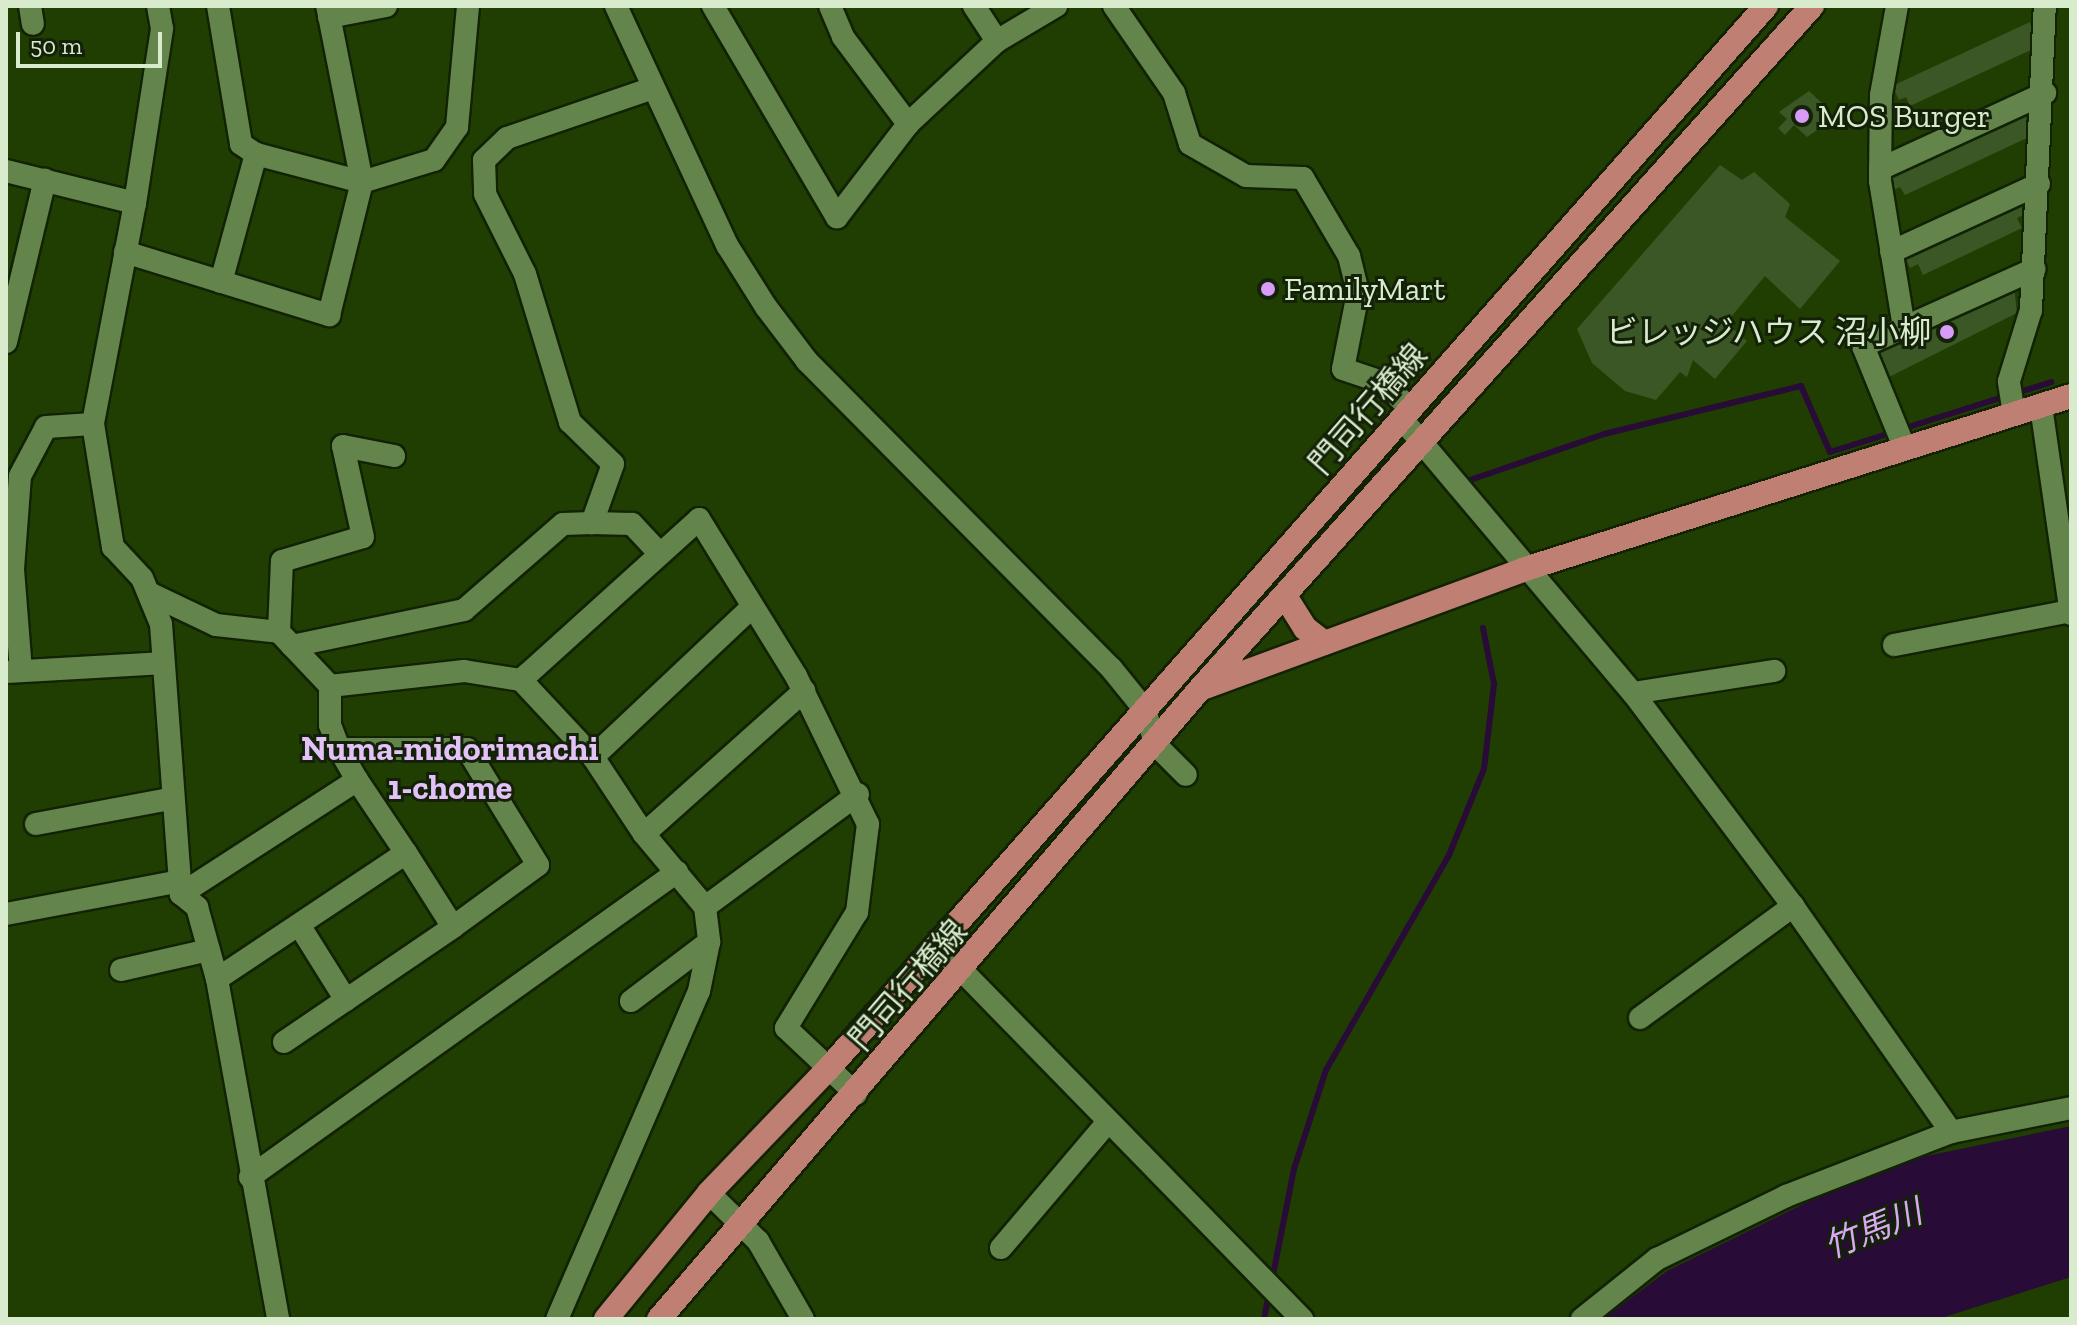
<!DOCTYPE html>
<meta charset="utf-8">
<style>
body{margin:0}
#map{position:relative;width:2077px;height:1325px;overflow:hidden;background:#213e02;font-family:"Zilla Slab","Noto Sans JP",serif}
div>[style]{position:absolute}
.water>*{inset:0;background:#280b36}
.stream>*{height:6px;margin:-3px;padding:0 3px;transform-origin:3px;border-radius:3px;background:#280b36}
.building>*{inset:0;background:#3b5725}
.roads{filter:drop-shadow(2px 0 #122205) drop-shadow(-2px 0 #122205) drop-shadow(0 2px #122205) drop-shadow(0 -2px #122205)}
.minor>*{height:22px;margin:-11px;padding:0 11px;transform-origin:11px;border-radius:11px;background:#63854b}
.major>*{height:24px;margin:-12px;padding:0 12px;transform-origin:12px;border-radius:12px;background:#bf8073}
.dots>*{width:22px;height:22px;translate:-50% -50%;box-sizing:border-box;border:4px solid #142109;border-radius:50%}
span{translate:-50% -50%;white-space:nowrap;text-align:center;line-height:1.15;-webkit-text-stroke:6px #142109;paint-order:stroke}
.poi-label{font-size:32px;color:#d9ebcd}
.left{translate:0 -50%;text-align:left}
.right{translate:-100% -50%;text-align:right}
.street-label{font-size:32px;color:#d9ebcd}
.neighbourhood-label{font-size:34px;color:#e3c2f7;font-weight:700}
.water-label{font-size:34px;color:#d8a9f3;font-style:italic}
.frame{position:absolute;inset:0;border:8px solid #d9ebcd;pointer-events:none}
.scale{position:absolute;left:16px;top:32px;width:146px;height:36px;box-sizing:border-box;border:4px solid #d9ebcd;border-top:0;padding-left:10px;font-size:24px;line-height:28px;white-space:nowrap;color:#d9ebcd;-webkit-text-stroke:6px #142109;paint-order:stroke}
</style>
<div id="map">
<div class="water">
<div style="clip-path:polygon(2071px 1126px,2071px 1277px,1938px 1319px,1603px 1319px,1667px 1271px,1883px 1165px)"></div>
</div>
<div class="stream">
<div style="left:2016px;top:393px;width:37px;rotate:-17deg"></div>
<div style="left:1902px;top:429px;width:109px;rotate:-17.6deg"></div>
<div style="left:1467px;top:481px;width:145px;rotate:-18.9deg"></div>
<div style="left:1604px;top:434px;width:203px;rotate:-13.7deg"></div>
<div style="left:1801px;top:386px;width:72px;rotate:66.3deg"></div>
<div style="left:1830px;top:452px;width:64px;rotate:-17.3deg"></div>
<div style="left:1272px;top:1280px;width:113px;rotate:-78.8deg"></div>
<div style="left:1294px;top:1169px;width:104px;rotate:-72.1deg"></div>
<div style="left:1326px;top:1070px;width:248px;rotate:-60.2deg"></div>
<div style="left:1449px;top:855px;width:93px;rotate:-67.9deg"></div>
<div style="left:1484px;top:769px;width:86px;rotate:-83.3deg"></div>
<div style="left:1494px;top:684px;width:57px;rotate:-101.1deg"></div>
<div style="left:1264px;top:1319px;width:25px;rotate:-79deg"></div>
</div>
<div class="building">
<div style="clip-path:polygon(2030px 22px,2035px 48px,1910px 106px,1906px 97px,1899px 100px,1892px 86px)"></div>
<div style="clip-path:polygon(1809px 91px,1824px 105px,1818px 112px,1829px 122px,1807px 137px,1794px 125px,1785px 135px,1778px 128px,1787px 119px,1779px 112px)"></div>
<div style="clip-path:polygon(2025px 111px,2029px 137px,1905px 195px,1900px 187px,1894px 190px,1887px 175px)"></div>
<div style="clip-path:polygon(1720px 165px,1742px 180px,1754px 172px,1790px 204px,1785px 217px,1840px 261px,1800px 309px,1765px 276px,1726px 323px,1747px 341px,1715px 379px,1693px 360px,1687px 377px,1680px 372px,1656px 400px,1625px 391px,1592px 363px,1577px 329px)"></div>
<div style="clip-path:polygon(2018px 200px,2025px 214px,2017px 218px,2022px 228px,1923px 275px,1918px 264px,1910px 268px,1904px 255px)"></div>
<div style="clip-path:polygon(2014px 286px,2017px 313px,1883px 380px,1876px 351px)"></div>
</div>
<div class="roads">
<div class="minor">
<div style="left:30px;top:6px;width:18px;rotate:81deg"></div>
<div style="left:158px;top:6px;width:23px;rotate:80deg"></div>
<div style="left:162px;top:29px;width:176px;rotate:98.8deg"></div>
<div style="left:135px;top:203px;width:225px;rotate:100.8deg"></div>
<div style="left:93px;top:424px;width:125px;rotate:80.8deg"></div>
<div style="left:113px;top:547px;width:42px;rotate:46.9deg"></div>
<div style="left:142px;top:578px;width:50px;rotate:67.6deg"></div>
<div style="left:161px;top:624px;width:271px;rotate:85.8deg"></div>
<div style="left:181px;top:894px;width:21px;rotate:39deg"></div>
<div style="left:197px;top:907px;width:75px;rotate:74.5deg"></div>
<div style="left:217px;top:979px;width:345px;rotate:79.8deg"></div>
<div style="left:218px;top:6px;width:140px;rotate:80.5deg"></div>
<div style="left:241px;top:144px;width:18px;rotate:34deg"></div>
<div style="left:616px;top:6px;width:264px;rotate:65.1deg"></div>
<div style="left:727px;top:245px;width:73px;rotate:57.8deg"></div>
<div style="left:766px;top:307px;width:68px;rotate:52.8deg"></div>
<div style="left:807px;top:361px;width:432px;rotate:45.3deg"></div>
<div style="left:1111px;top:668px;width:54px;rotate:51deg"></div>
<div style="left:1145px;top:710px;width:37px;rotate:73deg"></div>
<div style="left:1156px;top:745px;width:42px;rotate:45deg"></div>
<div style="left:713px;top:6px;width:245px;rotate:59.6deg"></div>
<div style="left:837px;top:217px;width:117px;rotate:-52.6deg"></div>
<div style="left:908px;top:124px;width:122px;rotate:-43deg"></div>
<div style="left:997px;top:41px;width:42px;rotate:-123.3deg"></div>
<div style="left:830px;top:6px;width:34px;rotate:67deg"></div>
<div style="left:843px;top:37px;width:109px;rotate:53.2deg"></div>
<div style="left:1114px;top:6px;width:106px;rotate:55.4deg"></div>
<div style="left:1174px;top:93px;width:53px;rotate:72.6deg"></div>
<div style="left:1190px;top:144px;width:64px;rotate:29.7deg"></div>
<div style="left:1246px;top:176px;width:57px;rotate:2deg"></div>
<div style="left:1303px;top:178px;width:91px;rotate:59.5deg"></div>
<div style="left:1349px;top:256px;width:38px;rotate:76deg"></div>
<div style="left:1358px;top:293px;width:77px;rotate:101.2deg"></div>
<div style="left:1343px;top:369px;width:41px;rotate:18.4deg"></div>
<div style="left:1382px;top:382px;width:40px;rotate:43deg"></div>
<div style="left:1897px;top:6px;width:90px;rotate:100.2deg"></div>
<div style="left:1881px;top:95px;width:86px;rotate:90.7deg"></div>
<div style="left:1880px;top:181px;width:149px;rotate:80.7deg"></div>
<div style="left:329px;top:17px;width:58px;rotate:-10.9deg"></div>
<div style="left:997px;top:41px;width:69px;rotate:-30.7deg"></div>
<div style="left:653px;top:88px;width:154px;rotate:161.1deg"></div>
<div style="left:507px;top:138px;width:32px;rotate:136deg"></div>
<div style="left:484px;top:160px;width:34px;rotate:88deg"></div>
<div style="left:485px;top:194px;width:89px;rotate:63.4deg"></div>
<div style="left:525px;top:274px;width:155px;rotate:73.1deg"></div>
<div style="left:570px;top:422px;width:60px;rotate:44.3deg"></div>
<div style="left:613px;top:464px;width:63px;rotate:109.6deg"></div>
<div style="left:592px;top:523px;width:40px;rotate:1.4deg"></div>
<div style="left:632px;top:524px;width:40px;rotate:47deg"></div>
<div style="left:1880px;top:169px;width:182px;rotate:-24.7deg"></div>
<div style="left:6px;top:171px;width:133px;rotate:13.9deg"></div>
<div style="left:125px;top:252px;width:214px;rotate:17.2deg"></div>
<div style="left:329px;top:315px;width:137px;rotate:-76.1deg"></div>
<div style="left:362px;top:182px;width:179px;rotate:-101.2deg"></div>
<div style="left:1891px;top:252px;width:163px;rotate:-24.7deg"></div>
<div style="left:221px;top:282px;width:133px;rotate:-74.7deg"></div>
<div style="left:256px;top:154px;width:110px;rotate:14.8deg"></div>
<div style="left:362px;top:182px;width:75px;rotate:-17deg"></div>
<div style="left:434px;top:160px;width:40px;rotate:-55.1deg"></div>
<div style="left:457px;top:127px;width:121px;rotate:-84.8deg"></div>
<div style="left:6px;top:342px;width:167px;rotate:-76.5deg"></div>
<div style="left:2041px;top:406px;width:210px;rotate:81.8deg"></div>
<div style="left:2014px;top:414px;width:33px;rotate:-99deg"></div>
<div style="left:2009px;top:381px;width:74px;rotate:-72.8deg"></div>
<div style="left:2031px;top:310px;width:304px;rotate:-87.4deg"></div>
<div style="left:1402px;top:419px;width:358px;rotate:49.9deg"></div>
<div style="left:1633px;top:693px;width:266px;rotate:53.1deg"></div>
<div style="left:1793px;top:906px;width:276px;rotate:55deg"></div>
<div style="left:1905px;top:449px;width:111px;rotate:-112.2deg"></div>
<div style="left:1863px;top:346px;width:188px;rotate:-24.2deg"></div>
<div style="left:151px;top:594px;width:72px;rotate:25.5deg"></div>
<div style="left:216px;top:625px;width:63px;rotate:6.3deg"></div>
<div style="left:279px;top:632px;width:74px;rotate:46.6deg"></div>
<div style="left:330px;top:686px;width:135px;rotate:-6.4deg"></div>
<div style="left:464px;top:671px;width:58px;rotate:9deg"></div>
<div style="left:521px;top:680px;width:105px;rotate:46.9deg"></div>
<div style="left:593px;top:757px;width:92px;rotate:56.5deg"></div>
<div style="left:644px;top:834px;width:95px;rotate:50.1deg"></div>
<div style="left:705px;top:907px;width:35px;rotate:83deg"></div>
<div style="left:709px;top:942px;width:50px;rotate:101.5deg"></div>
<div style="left:699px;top:991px;width:357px;rotate:113.4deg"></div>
<div style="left:279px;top:632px;width:71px;rotate:-87.6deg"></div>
<div style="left:282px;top:561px;width:84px;rotate:-16.5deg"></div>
<div style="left:363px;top:537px;width:93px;rotate:-102.4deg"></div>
<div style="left:343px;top:446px;width:52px;rotate:11.1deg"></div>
<div style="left:1894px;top:645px;width:180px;rotate:-10.9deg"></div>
<div style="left:292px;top:646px;width:176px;rotate:-11.8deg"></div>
<div style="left:464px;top:610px;width:131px;rotate:-41deg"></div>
<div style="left:563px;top:524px;width:29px;rotate:-2deg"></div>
<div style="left:21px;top:671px;width:102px;rotate:-94.5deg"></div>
<div style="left:13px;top:569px;width:93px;rotate:-85.7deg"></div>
<div style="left:20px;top:476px;width:55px;rotate:-62deg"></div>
<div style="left:46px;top:427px;width:47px;rotate:-3.7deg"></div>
<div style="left:9px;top:672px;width:154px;rotate:-3.3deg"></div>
<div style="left:521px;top:680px;width:240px;rotate:-42.1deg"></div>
<div style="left:699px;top:519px;width:185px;rotate:58.3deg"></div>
<div style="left:796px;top:676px;width:165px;rotate:64.1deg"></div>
<div style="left:868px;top:824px;width:89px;rotate:97.1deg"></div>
<div style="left:857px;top:912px;width:136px;rotate:121.5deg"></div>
<div style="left:786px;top:1028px;width:96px;rotate:43.3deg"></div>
<div style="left:330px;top:686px;width:39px;rotate:90deg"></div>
<div style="left:330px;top:725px;width:26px;rotate:69deg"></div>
<div style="left:1633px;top:693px;width:143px;rotate:-8.9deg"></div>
<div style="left:593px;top:757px;width:219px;rotate:-43.3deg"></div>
<div style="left:357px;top:780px;width:88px;rotate:56.1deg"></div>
<div style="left:36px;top:824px;width:135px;rotate:-10.6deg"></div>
<div style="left:644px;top:834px;width:215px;rotate:-41.8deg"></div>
<div style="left:181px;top:894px;width:210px;rotate:-32.9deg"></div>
<div style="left:357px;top:780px;width:36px;rotate:-120deg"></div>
<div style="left:339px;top:749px;width:128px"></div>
<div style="left:467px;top:749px;width:136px;rotate:58.5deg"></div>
<div style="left:538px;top:865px;width:105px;rotate:143.9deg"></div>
<div style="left:453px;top:927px;width:88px;rotate:-122.4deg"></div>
<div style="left:406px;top:853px;width:227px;rotate:146.3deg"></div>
<div style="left:705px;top:907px;width:190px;rotate:-36.4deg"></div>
<div style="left:6px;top:914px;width:177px;rotate:-10.7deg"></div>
<div style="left:301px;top:928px;width:85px;rotate:58deg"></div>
<div style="left:937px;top:945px;width:523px;rotate:45.7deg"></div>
<div style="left:121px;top:970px;width:90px;rotate:-12.8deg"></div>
<div style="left:631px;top:1001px;width:98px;rotate:-37.1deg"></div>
<div style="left:1640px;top:1018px;width:190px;rotate:-36.2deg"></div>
<div style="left:284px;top:1042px;width:204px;rotate:-34.2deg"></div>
<div style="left:250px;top:1177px;width:525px;rotate:-35.54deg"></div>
<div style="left:709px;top:1193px;width:69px;rotate:44.4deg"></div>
<div style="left:758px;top:1241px;width:90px;rotate:60deg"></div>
<div style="left:1001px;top:1248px;width:162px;rotate:-49.7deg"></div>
<div style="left:1582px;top:1319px;width:96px;rotate:-38.7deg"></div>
<div style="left:1657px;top:1259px;width:144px;rotate:-26deg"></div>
<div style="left:1786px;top:1196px;width:177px;rotate:-21.2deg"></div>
<div style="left:1951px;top:1132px;width:122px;rotate:-11.3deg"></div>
</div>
<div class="major">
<div style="left:1285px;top:596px;width:38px;rotate:58deg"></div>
<div style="left:1305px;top:628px;width:24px;rotate:38deg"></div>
<div style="left:1205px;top:687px;width:341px;rotate:-20.2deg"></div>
<div style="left:1525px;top:569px;width:573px;rotate:-17.58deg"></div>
<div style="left:606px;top:1319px;width:163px;rotate:-50.7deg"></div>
<div style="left:709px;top:1193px;width:173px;rotate:-46.2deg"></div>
<div style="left:829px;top:1068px;width:1416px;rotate:-48.58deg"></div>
<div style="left:659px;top:1319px;width:830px;rotate:-49.35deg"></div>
<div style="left:1200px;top:689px;width:917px;rotate:-48.14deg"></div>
</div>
</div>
<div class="dots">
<div style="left:1802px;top:116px;background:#d89bf8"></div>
<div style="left:1268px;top:289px;background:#d89bf8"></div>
<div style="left:1947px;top:332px;background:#d89bf8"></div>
</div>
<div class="poi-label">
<span class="left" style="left:1818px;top:116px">MOS Burger</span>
<span class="left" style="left:1284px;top:289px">FamilyMart</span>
<span class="right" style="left:1931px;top:332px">ビレッジハウス 沼小柳</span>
</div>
<div class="street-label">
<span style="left:1368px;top:409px;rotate:-49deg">門司行橋線</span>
<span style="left:908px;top:985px;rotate:-49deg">門司行橋線</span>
</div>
<div class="neighbourhood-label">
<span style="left:450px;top:768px">Numa-midorimachi<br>1-chome</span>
</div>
<div class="water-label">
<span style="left:1873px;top:1229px;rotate:-22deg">竹馬川</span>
</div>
<div class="frame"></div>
<div class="scale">50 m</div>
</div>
